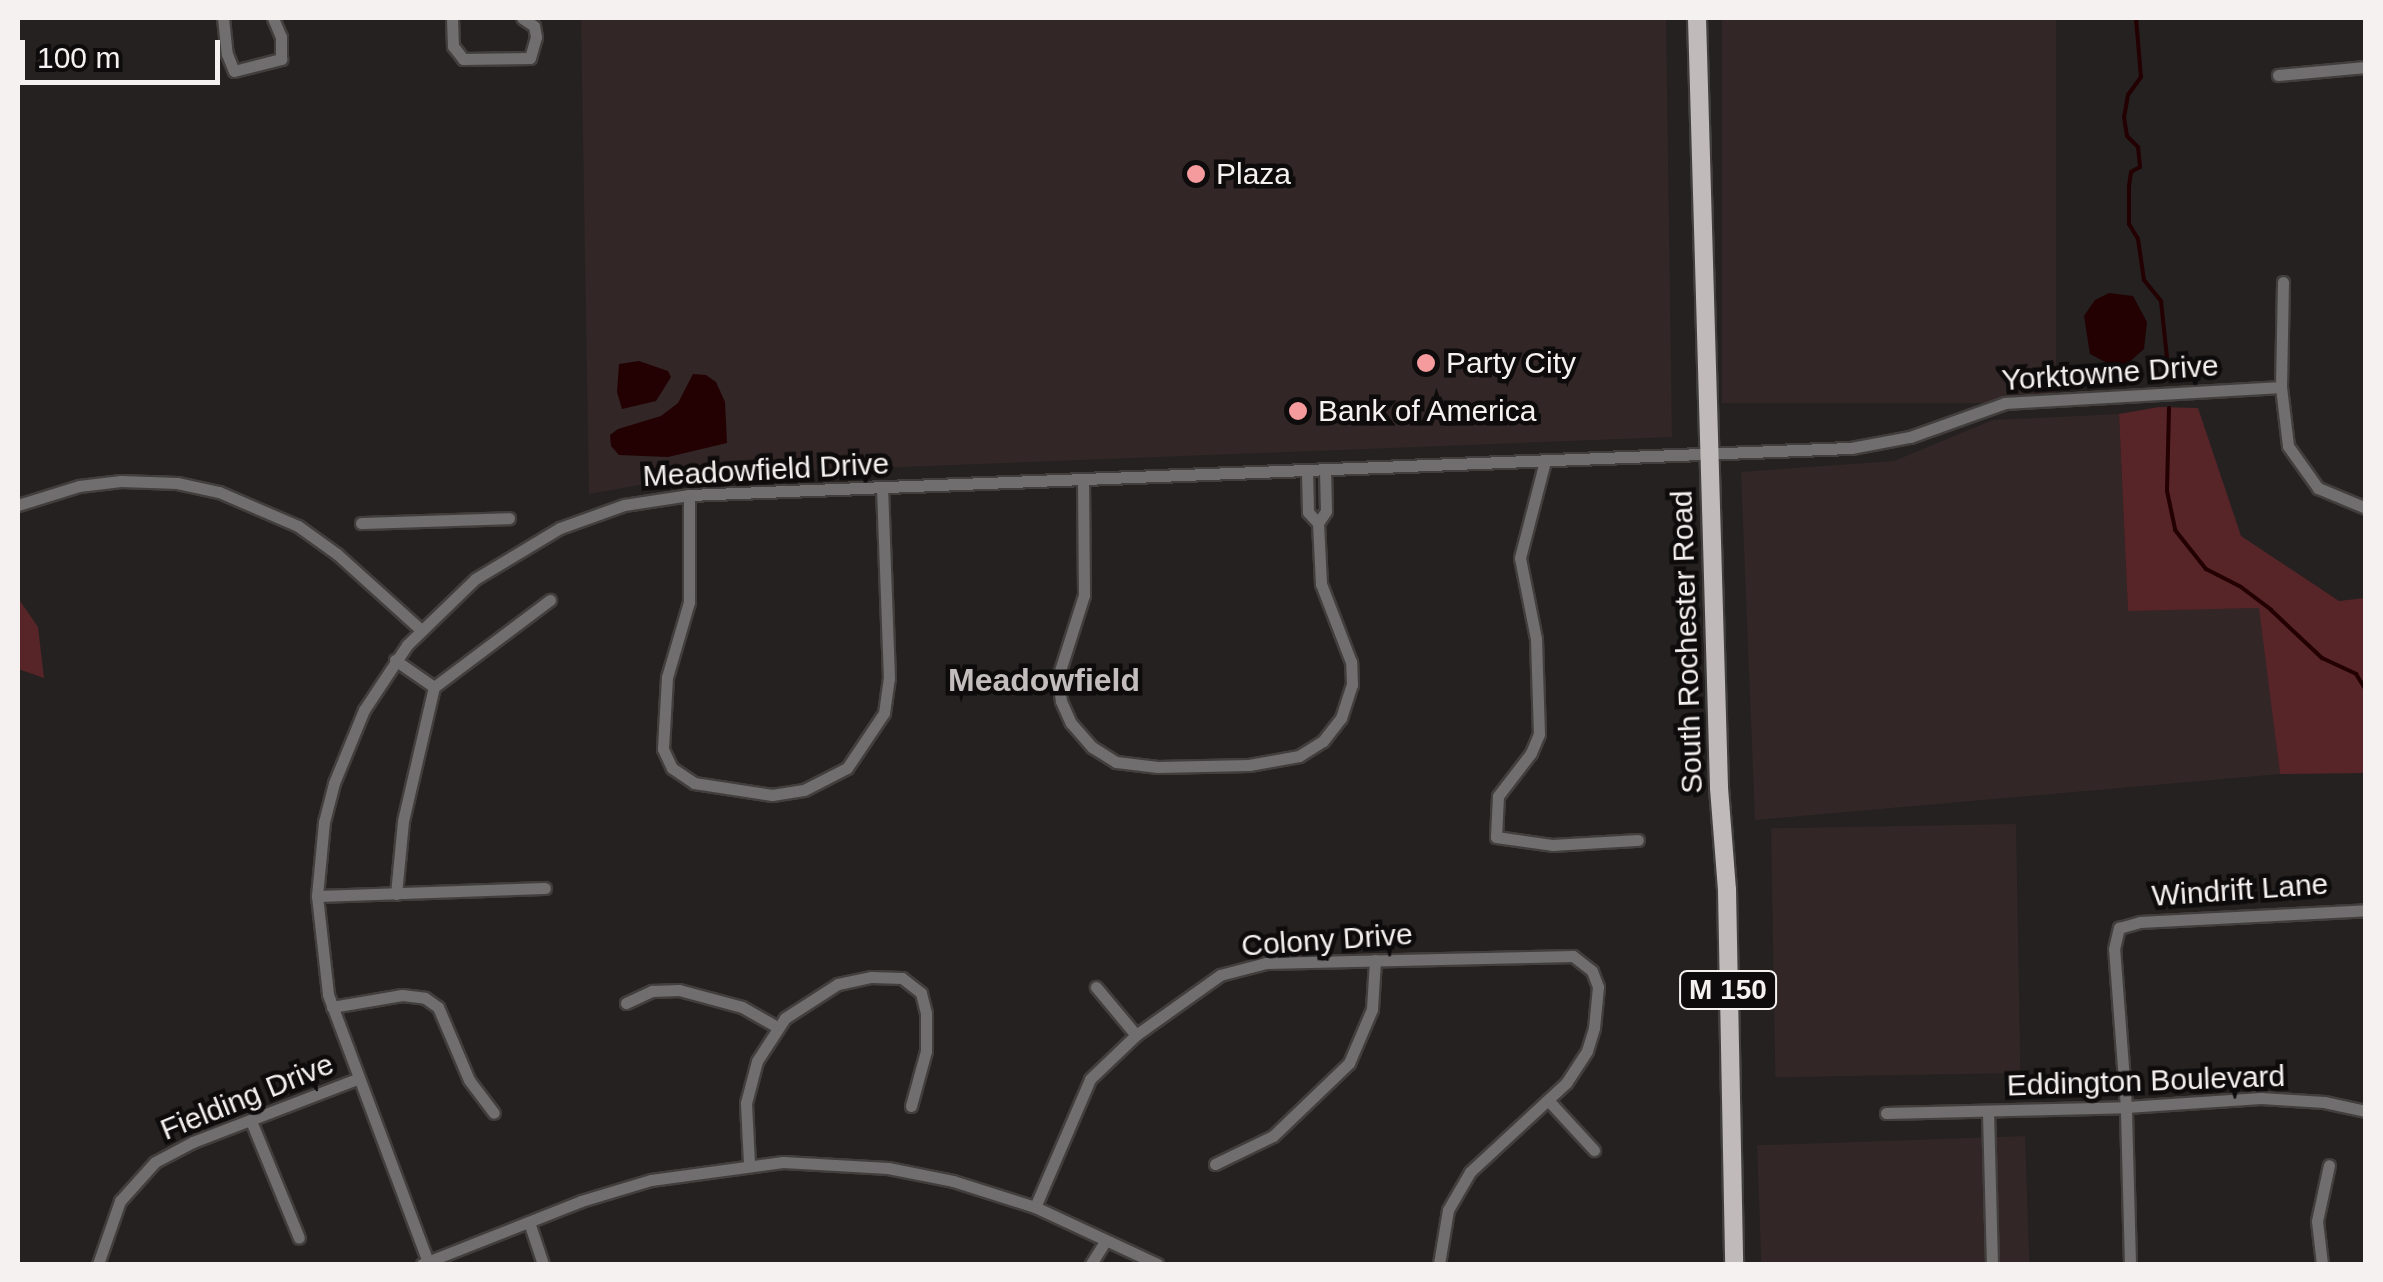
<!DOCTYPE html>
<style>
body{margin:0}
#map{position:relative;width:2383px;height:1282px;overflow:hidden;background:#252121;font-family:Arial,sans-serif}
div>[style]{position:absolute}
.built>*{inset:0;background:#322626;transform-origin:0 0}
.green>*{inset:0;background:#572428}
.water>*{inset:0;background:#230002}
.stream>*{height:4px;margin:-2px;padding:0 2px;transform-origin:2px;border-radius:2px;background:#230002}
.roads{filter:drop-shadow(2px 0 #423e3e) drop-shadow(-2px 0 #423e3e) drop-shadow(0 2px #423e3e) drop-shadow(0 -2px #423e3e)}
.minor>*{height:11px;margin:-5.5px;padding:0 5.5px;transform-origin:5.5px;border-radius:5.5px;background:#706e6e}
.primary>*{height:18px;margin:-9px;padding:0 9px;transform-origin:9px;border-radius:9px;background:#c0baba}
.dots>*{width:28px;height:28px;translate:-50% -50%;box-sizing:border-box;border:5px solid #0d0b0b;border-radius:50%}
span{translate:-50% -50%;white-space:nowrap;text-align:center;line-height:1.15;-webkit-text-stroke:9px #0d0b0b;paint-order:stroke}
.shield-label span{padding:2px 8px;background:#0d0b0b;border:2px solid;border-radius:8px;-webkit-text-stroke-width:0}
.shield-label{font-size:28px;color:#f5f1f1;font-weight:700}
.poi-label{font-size:30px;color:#f5f1f1}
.left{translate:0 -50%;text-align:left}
.street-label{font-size:30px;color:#f5f1f1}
.neighbourhood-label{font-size:32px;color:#c4bdbd;font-weight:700}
.frame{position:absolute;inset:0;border:20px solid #f5f1f1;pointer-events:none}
.scale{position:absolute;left:20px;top:40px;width:200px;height:45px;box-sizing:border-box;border:5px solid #f5f1f1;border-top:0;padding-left:12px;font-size:30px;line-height:35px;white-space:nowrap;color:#f5f1f1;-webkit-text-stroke:8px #0d0b0b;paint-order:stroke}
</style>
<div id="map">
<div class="built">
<div style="clip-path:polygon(581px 18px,1666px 18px,1672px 437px,696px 475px,589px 494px)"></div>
<div style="left:1722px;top:18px;width:334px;height:385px"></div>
<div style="clip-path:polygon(2119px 414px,2128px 610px,2260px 608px,2280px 774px,1755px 820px,1741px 472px,1894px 461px,1993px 420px)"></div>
<div style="left:2016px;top:824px;width:249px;height:245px;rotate:89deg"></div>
<div style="left:2025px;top:1136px;width:128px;height:268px;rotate:88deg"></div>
</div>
<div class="green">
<div style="clip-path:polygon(2159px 407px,2198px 408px,2241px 536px,2339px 601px,2365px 598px,2365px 773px,2280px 774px,2259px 608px,2128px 611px,2119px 414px)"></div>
<div style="clip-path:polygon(18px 598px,38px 627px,44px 678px,18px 669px)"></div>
</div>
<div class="water">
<div style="clip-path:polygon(2109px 293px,2133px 296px,2147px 322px,2144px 349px,2127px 364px,2113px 366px,2090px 354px,2084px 316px,2095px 300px)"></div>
<div style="clip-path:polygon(639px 361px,668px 371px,671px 377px,656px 401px,622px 409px,617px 392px,619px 364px)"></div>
<div style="clip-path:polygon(693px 374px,706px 375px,716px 382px,725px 402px,727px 443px,668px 457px,619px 455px,611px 446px,610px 435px,618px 429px,661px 416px,678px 403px)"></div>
</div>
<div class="stream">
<div style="left:2136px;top:18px;width:59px;rotate:85.2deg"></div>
<div style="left:2141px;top:77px;width:22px;rotate:126deg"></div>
<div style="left:2128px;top:95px;width:22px;rotate:100deg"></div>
<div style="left:2124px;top:117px;width:19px;rotate:81deg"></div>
<div style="left:2127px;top:136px;width:16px;rotate:45deg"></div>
<div style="left:2138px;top:147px;width:20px;rotate:84deg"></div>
<div style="left:2140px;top:167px;width:10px;rotate:151deg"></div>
<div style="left:2131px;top:172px;width:15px;rotate:98deg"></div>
<div style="left:2129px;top:187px;width:37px;rotate:90deg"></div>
<div style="left:2129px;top:224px;width:17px;rotate:59deg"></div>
<div style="left:2138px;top:239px;width:41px;rotate:81.7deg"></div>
<div style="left:2144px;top:280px;width:27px;rotate:51deg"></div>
<div style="left:2161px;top:301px;width:76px;rotate:84deg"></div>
<div style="left:2169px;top:408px;width:83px;rotate:91.4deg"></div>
<div style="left:2167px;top:491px;width:40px;rotate:78deg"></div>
<div style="left:2175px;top:530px;width:50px;rotate:51.5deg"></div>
<div style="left:2206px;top:569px;width:39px;rotate:27deg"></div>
<div style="left:2241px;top:587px;width:38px;rotate:37deg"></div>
<div style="left:2271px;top:610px;width:70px;rotate:43.3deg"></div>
<div style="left:2322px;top:658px;width:38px;rotate:25deg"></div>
<div style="left:2356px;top:674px;width:19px;rotate:58deg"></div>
</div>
<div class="roads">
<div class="minor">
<div style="left:223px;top:18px;width:36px;rotate:84deg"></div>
<div style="left:227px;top:54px;width:18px;rotate:68deg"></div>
<div style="left:234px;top:71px;width:49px;rotate:-14.3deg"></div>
<div style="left:281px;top:59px;width:22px;rotate:-90deg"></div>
<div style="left:281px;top:37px;width:21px;rotate:-113deg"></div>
<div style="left:452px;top:18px;width:28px;rotate:88deg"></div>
<div style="left:453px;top:46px;width:16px;rotate:52deg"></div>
<div style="left:463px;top:59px;width:67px;rotate:-0.9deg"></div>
<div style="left:530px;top:58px;width:22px;rotate:-74deg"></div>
<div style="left:536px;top:37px;width:11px;rotate:-100deg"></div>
<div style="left:534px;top:26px;width:14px;rotate:-146deg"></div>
<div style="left:2278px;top:75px;width:88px;rotate:-5.2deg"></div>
<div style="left:2283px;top:282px;width:105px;rotate:91.1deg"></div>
<div style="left:2281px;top:387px;width:59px;rotate:83.2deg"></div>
<div style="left:2288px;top:446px;width:52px;rotate:54.5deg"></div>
<div style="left:2318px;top:488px;width:52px;rotate:22.6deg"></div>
<div style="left:1545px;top:461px;width:100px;rotate:104.5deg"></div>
<div style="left:1520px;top:558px;width:83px;rotate:78.8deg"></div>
<div style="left:1536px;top:639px;width:95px;rotate:88.2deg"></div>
<div style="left:1539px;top:734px;width:21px;rotate:113deg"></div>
<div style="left:1531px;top:753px;width:54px;rotate:127.5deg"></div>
<div style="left:1498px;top:796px;width:41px;rotate:92.8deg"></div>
<div style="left:1496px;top:837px;width:58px;rotate:8deg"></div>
<div style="left:1553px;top:845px;width:85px;rotate:-3.4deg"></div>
<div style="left:1307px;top:471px;width:41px;rotate:88.6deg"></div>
<div style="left:1308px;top:512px;width:15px;rotate:48deg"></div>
<div style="left:1083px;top:480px;width:115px;rotate:89.5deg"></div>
<div style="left:1084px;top:595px;width:86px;rotate:107.6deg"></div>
<div style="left:1058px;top:677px;width:24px;rotate:83deg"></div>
<div style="left:1061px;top:701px;width:24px;rotate:66deg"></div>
<div style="left:1071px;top:723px;width:32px;rotate:49deg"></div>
<div style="left:1092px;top:747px;width:28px;rotate:32deg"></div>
<div style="left:1116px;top:762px;width:42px;rotate:6.8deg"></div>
<div style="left:1158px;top:767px;width:91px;rotate:-1.3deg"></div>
<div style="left:1249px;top:765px;width:51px;rotate:-10.2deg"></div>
<div style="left:1299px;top:756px;width:28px;rotate:-32deg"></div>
<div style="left:1323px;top:741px;width:29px;rotate:-52deg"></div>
<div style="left:1341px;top:718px;width:35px;rotate:-72deg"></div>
<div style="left:1352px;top:685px;width:23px;rotate:-92deg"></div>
<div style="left:1351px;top:662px;width:84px;rotate:-111deg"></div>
<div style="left:1321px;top:584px;width:61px;rotate:-92.8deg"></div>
<div style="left:1318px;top:523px;width:14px;rotate:-56deg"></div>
<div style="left:1326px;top:511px;width:41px;rotate:-91.4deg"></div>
<div style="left:689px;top:495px;width:107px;rotate:90deg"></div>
<div style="left:689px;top:602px;width:78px;rotate:106.3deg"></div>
<div style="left:667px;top:677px;width:72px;rotate:93.2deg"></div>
<div style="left:663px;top:749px;width:21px;rotate:65deg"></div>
<div style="left:672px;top:768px;width:27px;rotate:34deg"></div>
<div style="left:694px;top:783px;width:79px;rotate:8.7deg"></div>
<div style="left:772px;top:795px;width:32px;rotate:-9deg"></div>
<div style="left:804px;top:790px;width:48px;rotate:-27.1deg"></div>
<div style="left:847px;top:768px;width:66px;rotate:-56.1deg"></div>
<div style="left:884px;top:713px;width:35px;rotate:-82deg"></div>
<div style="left:889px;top:678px;width:190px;rotate:-92.1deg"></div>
<div style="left:18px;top:505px;width:64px;rotate:-17.3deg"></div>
<div style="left:79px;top:486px;width:42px;rotate:-6.8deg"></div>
<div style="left:121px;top:481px;width:56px;rotate:2deg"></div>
<div style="left:177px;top:483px;width:43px;rotate:12.1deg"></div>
<div style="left:219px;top:492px;width:86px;rotate:23.3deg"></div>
<div style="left:298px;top:526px;width:48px;rotate:35.7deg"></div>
<div style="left:337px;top:554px;width:112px;rotate:42.1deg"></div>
<div style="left:361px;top:523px;width:148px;rotate:-1.9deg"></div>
<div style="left:395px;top:660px;width:47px;rotate:34.7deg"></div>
<div style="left:396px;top:894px;width:73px;rotate:-84.5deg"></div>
<div style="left:403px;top:821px;width:138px;rotate:-77deg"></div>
<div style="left:434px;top:687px;width:145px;rotate:-36.9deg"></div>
<div style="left:317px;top:896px;width:228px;rotate:-2deg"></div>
<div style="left:1096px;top:987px;width:62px;rotate:50.2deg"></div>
<div style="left:626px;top:1003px;width:29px;rotate:-25deg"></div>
<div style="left:652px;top:991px;width:27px;rotate:-2deg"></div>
<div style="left:679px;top:990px;width:65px;rotate:15.1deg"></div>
<div style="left:742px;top:1007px;width:40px;rotate:29.7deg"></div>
<div style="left:332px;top:1007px;width:71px;rotate:-9.7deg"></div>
<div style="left:402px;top:995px;width:23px;rotate:7deg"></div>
<div style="left:425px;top:998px;width:16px;rotate:35deg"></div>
<div style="left:438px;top:1007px;width:79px;rotate:67deg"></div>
<div style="left:469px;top:1080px;width:41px;rotate:52.9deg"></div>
<div style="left:1548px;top:1100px;width:68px;rotate:47.4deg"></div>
<div style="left:1988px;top:1112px;width:152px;rotate:88.5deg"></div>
<div style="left:1886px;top:1113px;width:240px;rotate:-1.4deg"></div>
<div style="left:2126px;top:1107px;width:135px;rotate:-3.8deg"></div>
<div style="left:2261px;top:1098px;width:63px;rotate:3.6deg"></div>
<div style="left:2324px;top:1102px;width:43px;rotate:12.1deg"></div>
<div style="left:251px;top:1121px;width:126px;rotate:67.7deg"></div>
<div style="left:749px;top:1163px;width:60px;rotate:-92.9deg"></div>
<div style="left:746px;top:1103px;width:43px;rotate:-75.3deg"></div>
<div style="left:757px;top:1061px;width:51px;rotate:-56.9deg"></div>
<div style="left:785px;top:1018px;width:63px;rotate:-32.7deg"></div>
<div style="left:838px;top:984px;width:34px;rotate:-12deg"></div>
<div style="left:871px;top:977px;width:31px;rotate:2deg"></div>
<div style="left:902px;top:978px;width:24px;rotate:38deg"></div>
<div style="left:921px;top:993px;width:21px;rotate:76deg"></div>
<div style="left:926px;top:1013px;width:38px;rotate:90deg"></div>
<div style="left:926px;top:1051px;width:57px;rotate:105.3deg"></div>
<div style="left:1215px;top:1164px;width:64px;rotate:-25.8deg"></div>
<div style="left:1273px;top:1136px;width:105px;rotate:-43.8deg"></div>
<div style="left:1349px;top:1063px;width:59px;rotate:-66.9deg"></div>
<div style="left:1372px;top:1009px;width:49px;rotate:-86.5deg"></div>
<div style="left:1035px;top:1207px;width:139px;rotate:-66.7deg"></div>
<div style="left:1090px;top:1079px;width:64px;rotate:-43.7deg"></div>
<div style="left:1136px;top:1035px;width:103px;rotate:-35.5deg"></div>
<div style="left:1220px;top:975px;width:48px;rotate:-14.6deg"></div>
<div style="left:1266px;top:963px;width:307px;rotate:-1.3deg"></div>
<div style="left:1573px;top:956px;width:24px;rotate:38deg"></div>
<div style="left:1592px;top:971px;width:17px;rotate:69deg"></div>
<div style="left:1598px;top:987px;width:41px;rotate:95.6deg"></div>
<div style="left:1594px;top:1028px;width:24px;rotate:107deg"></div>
<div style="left:1587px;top:1051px;width:38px;rotate:123deg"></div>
<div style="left:1566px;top:1083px;width:131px;rotate:137.2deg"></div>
<div style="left:1470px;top:1172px;width:44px;rotate:120.1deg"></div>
<div style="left:1448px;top:1210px;width:55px;rotate:99.5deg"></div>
<div style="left:529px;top:1222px;width:44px;rotate:71.6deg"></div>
<div style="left:428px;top:1262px;width:286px;rotate:-110.5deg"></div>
<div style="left:328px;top:994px;width:99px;rotate:-96.4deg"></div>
<div style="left:317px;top:896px;width:74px;rotate:-84.6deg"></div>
<div style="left:324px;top:822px;width:40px;rotate:-75.6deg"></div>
<div style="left:334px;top:783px;width:79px;rotate:-67.7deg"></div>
<div style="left:364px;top:710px;width:78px;rotate:-56.5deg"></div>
<div style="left:407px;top:645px;width:95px;rotate:-44.1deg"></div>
<div style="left:475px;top:579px;width:99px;rotate:-31deg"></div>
<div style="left:560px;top:528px;width:68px;rotate:-19.8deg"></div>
<div style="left:624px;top:505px;width:66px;rotate:-8.7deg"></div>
<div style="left:689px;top:495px;width:1163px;rotate:-2.32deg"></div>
<div style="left:1851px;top:448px;width:60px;rotate:-10.6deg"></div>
<div style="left:1910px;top:437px;width:101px;rotate:-19.7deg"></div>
<div style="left:2005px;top:403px;width:276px;rotate:-3.3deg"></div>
<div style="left:98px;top:1264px;width:67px;rotate:-70.8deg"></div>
<div style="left:120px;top:1201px;width:52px;rotate:-48.1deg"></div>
<div style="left:155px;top:1162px;width:43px;rotate:-27.8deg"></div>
<div style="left:193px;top:1142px;width:176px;rotate:-21deg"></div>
<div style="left:422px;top:1264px;width:171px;rotate:-21.6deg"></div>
<div style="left:581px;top:1201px;width:73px;rotate:-16.7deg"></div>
<div style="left:651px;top:1180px;width:133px;rotate:-7.8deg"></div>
<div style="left:783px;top:1162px;width:105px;rotate:3.3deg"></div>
<div style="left:888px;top:1168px;width:66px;rotate:11.3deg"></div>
<div style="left:953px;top:1181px;width:86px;rotate:17.6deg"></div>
<div style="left:1035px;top:1207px;width:135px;rotate:25deg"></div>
<div style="left:1091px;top:1264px;width:26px;rotate:-58deg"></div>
<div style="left:2130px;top:1264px;width:157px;rotate:-91.5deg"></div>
<div style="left:2126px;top:1107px;width:158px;rotate:-94.3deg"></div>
<div style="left:2114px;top:949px;width:22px;rotate:-77deg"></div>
<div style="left:2119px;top:928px;width:22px;rotate:-16deg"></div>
<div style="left:2140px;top:922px;width:226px;rotate:-3deg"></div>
<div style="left:2322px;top:1264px;width:43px;rotate:-96.6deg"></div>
<div style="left:2317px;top:1221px;width:57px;rotate:-77.9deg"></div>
</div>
<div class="primary">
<div style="left:1697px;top:18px;width:770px;rotate:88.36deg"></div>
<div style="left:1719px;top:788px;width:102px;rotate:85.5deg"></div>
<div style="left:1727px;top:890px;width:374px;rotate:88.9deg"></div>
</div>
</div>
<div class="dots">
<div style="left:1196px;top:174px;background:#f59b9e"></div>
<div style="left:1426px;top:363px;background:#f59b9e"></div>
<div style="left:1298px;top:411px;background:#f59b9e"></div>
</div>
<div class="shield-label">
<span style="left:1728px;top:990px">M 150</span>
</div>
<div class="poi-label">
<span class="left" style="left:1216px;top:174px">Plaza</span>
<span class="left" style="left:1446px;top:363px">Party City</span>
<span class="left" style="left:1318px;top:411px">Bank of America</span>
</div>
<div class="street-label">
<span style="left:2110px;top:373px;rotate:-4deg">Yorktowne Drive</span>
<span style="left:766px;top:470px;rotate:-3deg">Meadowfield Drive</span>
<span style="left:1687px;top:642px;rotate:-92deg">South Rochester Road</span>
<span style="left:2240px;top:890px;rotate:-4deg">Windrift Lane</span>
<span style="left:1327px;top:940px;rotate:-4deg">Colony Drive</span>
<span style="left:2146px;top:1081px;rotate:-2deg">Eddington Boulevard</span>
<span style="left:247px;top:1097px;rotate:-22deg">Fielding Drive</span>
</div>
<div class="neighbourhood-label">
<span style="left:1044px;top:680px">Meadowfield</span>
</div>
<div class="frame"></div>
<div class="scale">100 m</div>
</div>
